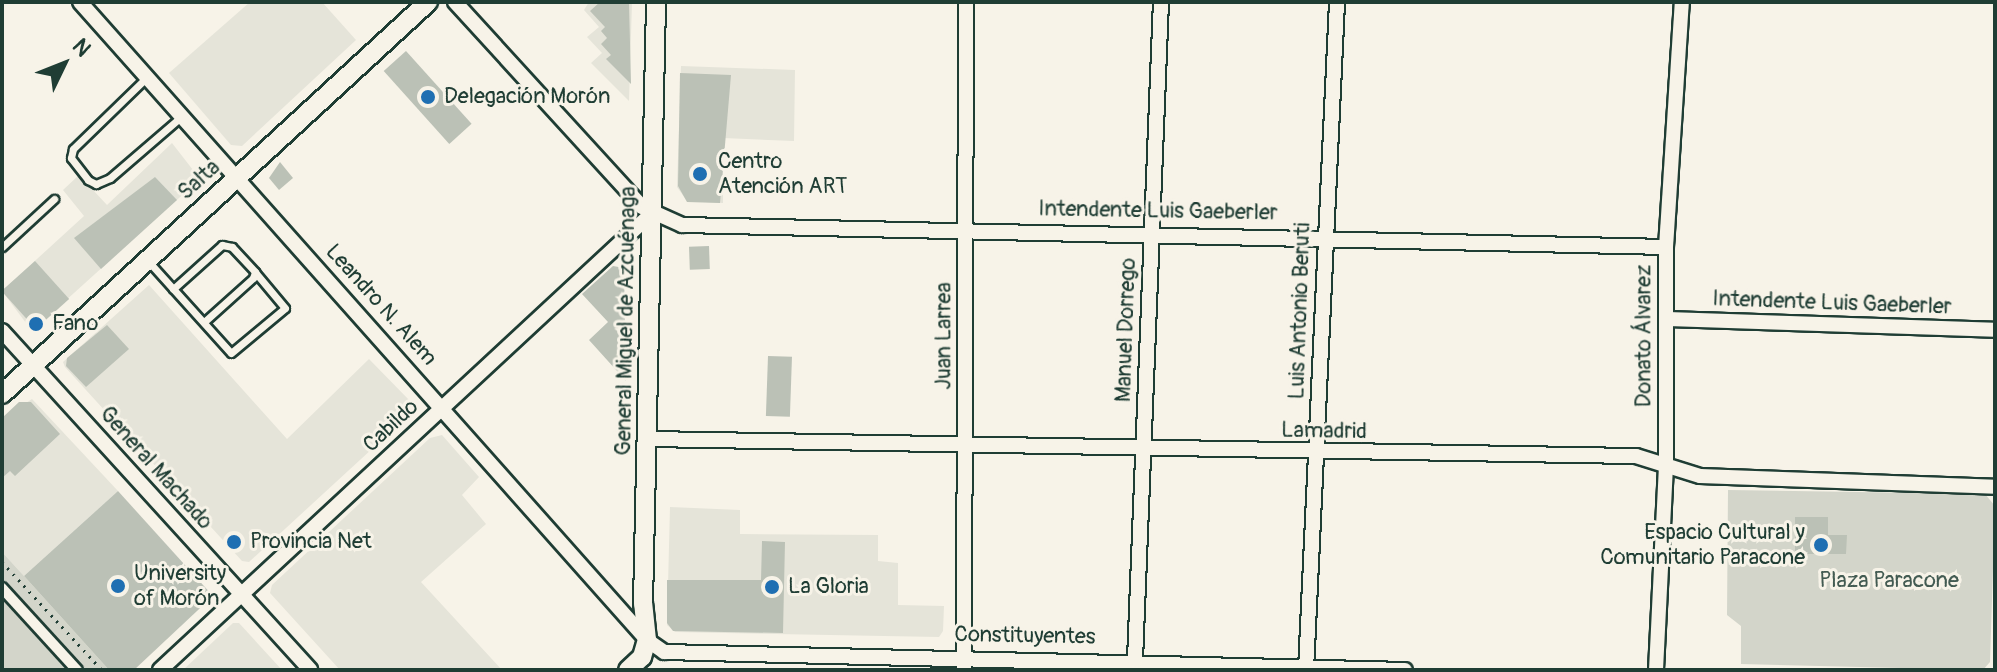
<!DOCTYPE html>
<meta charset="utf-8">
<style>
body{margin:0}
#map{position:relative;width:1997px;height:672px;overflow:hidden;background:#f7f3e8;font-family:Pangolin,sans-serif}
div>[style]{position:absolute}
.built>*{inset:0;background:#e5e4d9}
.green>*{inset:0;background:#d3d5ca}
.building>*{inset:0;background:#bbc1b6;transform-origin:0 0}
.path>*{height:3px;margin-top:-1.5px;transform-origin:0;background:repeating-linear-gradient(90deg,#1f3d34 0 2px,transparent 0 8px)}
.roads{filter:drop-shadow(2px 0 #1f3d34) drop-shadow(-2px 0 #1f3d34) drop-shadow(0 2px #1f3d34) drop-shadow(0 -2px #1f3d34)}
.service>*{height:7px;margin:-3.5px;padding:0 3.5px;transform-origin:3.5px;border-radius:3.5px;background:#f7f3e8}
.pedestrian>*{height:10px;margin:-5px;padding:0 5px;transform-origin:5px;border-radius:5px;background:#f7f3e8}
.minor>*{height:14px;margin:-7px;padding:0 7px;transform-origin:7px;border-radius:7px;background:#f7f3e8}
.tertiary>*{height:18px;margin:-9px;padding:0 9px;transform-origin:9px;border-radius:9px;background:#f7f3e8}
.dots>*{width:22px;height:22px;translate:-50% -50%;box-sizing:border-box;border:4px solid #f7f3e8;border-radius:50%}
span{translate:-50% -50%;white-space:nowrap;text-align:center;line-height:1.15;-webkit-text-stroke:6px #f7f3e8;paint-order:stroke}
.poi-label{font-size:22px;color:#1f3d34}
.left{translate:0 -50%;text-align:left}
.right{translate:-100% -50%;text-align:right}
.street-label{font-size:22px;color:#1f3d34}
.park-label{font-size:22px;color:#435b52}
.frame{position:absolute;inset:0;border:4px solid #1f3d34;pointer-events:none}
.north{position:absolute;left:24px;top:24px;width:80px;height:80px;-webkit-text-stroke:6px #f7f3e8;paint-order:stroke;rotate:47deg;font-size:22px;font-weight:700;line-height:32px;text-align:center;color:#1f3d34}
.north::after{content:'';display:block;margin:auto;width:28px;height:36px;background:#1f3d34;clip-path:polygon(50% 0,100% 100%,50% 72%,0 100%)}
</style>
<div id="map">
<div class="built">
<div style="clip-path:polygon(250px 2px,322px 2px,356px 40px,242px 146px,231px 145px,169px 73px)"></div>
<div style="clip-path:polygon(589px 2px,632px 2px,629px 101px,591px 63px,602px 53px,587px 37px,599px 27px,584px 10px)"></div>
<div style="clip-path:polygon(681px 66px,795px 70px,794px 141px,723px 138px,723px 203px,687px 201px,677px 187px)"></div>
<div style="clip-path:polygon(172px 143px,200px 179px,32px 331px,2px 291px,84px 216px,63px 190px,79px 175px,107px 205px)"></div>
<div style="clip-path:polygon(149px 285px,287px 439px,369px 359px,410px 401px,410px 414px,249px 562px,242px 561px,65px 367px,63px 362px)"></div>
<div style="clip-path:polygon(32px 399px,118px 491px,24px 576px,2px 552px,2px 419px)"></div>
<div style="clip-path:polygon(442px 435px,479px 477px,462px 495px,486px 524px,421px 582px,502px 670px,340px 670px,270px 593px,272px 585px,430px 438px)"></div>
<div style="clip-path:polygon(670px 507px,740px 510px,740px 534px,878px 535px,878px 561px,898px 563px,898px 605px,944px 606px,943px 631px,939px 637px,675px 632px,667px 625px)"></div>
<div style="clip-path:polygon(233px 623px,239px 623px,282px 670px,183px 670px)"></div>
</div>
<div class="green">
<div style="clip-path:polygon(1728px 490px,1985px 494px,1995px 506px,1990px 662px,1983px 670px,1741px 664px,1741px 626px,1727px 615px)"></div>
<div style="clip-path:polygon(2px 552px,24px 576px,109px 670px,2px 670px)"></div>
</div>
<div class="building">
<div style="clip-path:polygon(600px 2px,629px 2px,631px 84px,606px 59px,611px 55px,601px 44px,607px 38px,601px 31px,605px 27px,590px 11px)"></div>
<div style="left:406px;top:51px;width:98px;height:30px;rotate:48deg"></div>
<div style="clip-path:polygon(680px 73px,731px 75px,720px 203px,687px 202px,678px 186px)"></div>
<div style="clip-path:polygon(280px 162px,293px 178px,279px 190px,269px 178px)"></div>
<div style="clip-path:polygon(155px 177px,177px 200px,101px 269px,74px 238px)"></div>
<div style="left:709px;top:246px;width:23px;height:20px;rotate:88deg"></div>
<div style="left:35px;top:261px;width:51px;height:45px;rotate:48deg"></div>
<div style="clip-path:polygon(613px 266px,624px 268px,626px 381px,589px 340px,608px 322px,582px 294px)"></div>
<div style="clip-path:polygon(107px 325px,129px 349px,86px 387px,66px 366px,67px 358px)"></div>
<div style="left:768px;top:356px;width:24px;height:60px;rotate:2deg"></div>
<div style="clip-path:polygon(19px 402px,31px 402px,60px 434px,15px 476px,10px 471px,2px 478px,2px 418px)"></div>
<div style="clip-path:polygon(118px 491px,213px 596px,134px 670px,109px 670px,24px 576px)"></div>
<div style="clip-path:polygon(1795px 517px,1828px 517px,1828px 535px,1847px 535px,1846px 554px,1795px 554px)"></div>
<div style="clip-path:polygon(762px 541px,785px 542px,783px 633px,673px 631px,667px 623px,667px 580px,761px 580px)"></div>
</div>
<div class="path">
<div style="left:2px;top:562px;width:147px;rotate:47.2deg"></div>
</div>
<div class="roads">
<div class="service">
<div style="left:146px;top:78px;width:102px;rotate:135.8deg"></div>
<div style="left:73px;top:149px;width:9px;rotate:103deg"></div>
<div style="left:71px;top:158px;width:28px;rotate:52deg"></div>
<div style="left:88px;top:180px;width:9px;rotate:27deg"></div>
<div style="left:96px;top:184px;width:15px;rotate:-23deg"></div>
<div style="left:110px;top:178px;width:94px;rotate:-40.7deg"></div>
<div style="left:2px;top:247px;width:71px;rotate:-42.7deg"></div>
<div style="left:149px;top:262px;width:122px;rotate:48deg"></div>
<div style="left:231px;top:353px;width:70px;rotate:-39.8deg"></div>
<div style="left:285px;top:308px;width:47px;rotate:-129.8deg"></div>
<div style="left:173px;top:289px;width:66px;rotate:-41.9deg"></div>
<div style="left:222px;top:245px;width:10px;rotate:11deg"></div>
<div style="left:232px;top:247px;width:34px;rotate:47deg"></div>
<div style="left:255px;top:272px;width:6px;rotate:108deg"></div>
<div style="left:253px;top:278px;width:66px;rotate:138.1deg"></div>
</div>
<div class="pedestrian">
<div style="left:2px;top:588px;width:111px;rotate:47.6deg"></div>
</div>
<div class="minor">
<div style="left:80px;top:2px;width:854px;rotate:48.37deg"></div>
<div style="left:647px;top:640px;width:21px;rotate:35deg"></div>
<div style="left:664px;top:652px;width:741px;rotate:1.39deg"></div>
<div style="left:455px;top:2px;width:277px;rotate:47.6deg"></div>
<div style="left:642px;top:207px;width:44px;rotate:24.2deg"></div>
<div style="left:682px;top:225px;width:984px;rotate:1.28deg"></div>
<div style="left:1667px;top:319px;width:328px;rotate:1.9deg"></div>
<div style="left:2px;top:331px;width:458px;rotate:47.7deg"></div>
<div style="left:649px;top:439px;width:987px;rotate:0.99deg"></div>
<div style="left:1636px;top:456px;width:67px;rotate:17.4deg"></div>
<div style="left:1700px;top:476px;width:295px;rotate:2.1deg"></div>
<div style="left:1135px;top:660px;width:659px;rotate:-87.74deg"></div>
<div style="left:160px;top:670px;width:670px;rotate:-42.88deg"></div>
<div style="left:964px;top:670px;width:668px;rotate:-89.83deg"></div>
<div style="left:1306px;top:670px;width:669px;rotate:-87.34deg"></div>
<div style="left:1656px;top:670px;width:205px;rotate:-87.2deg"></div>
<div style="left:1666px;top:465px;width:218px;rotate:-90deg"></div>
<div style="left:1666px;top:247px;width:246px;rotate:-86.3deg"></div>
</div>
<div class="tertiary">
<div style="left:2px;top:394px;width:579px;rotate:-42.62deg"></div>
<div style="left:628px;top:670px;width:19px;rotate:-43deg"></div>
<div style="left:642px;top:657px;width:18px;rotate:-74deg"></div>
<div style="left:647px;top:640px;width:36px;rotate:-96deg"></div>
<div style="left:643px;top:604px;width:602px;rotate:-88.76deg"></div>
</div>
</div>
<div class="dots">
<div style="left:428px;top:97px;background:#1f6fb2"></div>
<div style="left:700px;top:174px;background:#1f6fb2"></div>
<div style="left:36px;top:324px;background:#1f6fb2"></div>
<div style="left:234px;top:542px;background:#1f6fb2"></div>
<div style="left:1821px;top:545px;background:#1f6fb2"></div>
<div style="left:118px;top:586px;background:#1f6fb2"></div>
<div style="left:772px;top:587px;background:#1f6fb2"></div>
</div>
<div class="poi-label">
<span class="left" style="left:444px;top:97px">Delegación Morón</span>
<span class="left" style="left:718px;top:174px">Centro<br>Atención ART</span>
<span class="left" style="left:52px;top:324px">Fano</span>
<span class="right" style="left:1805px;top:545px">Espacio Cultural y<br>Comunitario Paracone</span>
<span class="left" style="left:250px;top:542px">Provincia Net</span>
<span class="left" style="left:134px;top:586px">University<br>of Morón</span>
<span class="left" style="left:788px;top:587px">La Gloria</span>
</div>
<div class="street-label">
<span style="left:199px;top:180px;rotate:-42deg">Salta</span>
<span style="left:1158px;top:211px;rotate:1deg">Intendente Luis Gaeberler</span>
<span style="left:1832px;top:303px;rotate:2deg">Intendente Luis Gaeberler</span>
<span style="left:381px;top:305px;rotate:48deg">Leandro N. Alem</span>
<span style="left:1300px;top:311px;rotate:-88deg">Luis Antonio Beruti</span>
<span style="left:626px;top:321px;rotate:-89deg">General Miguel de Azcuénaga</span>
<span style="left:1126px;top:330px;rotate:-88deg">Manuel Dorrego</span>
<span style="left:944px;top:336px;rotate:-90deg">Juan Larrea</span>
<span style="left:1644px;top:336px;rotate:-90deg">Donato Álvarez</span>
<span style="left:391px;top:426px;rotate:-43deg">Cabildo</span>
<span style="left:1324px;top:431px;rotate:1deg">Lamadrid</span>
<span style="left:156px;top:468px;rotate:48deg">General Machado</span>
<span style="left:1025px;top:636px;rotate:1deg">Constituyentes</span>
</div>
<div class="park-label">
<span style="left:1889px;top:581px">Plaza Paracone</span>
</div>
<div class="frame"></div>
<div class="north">N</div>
</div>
